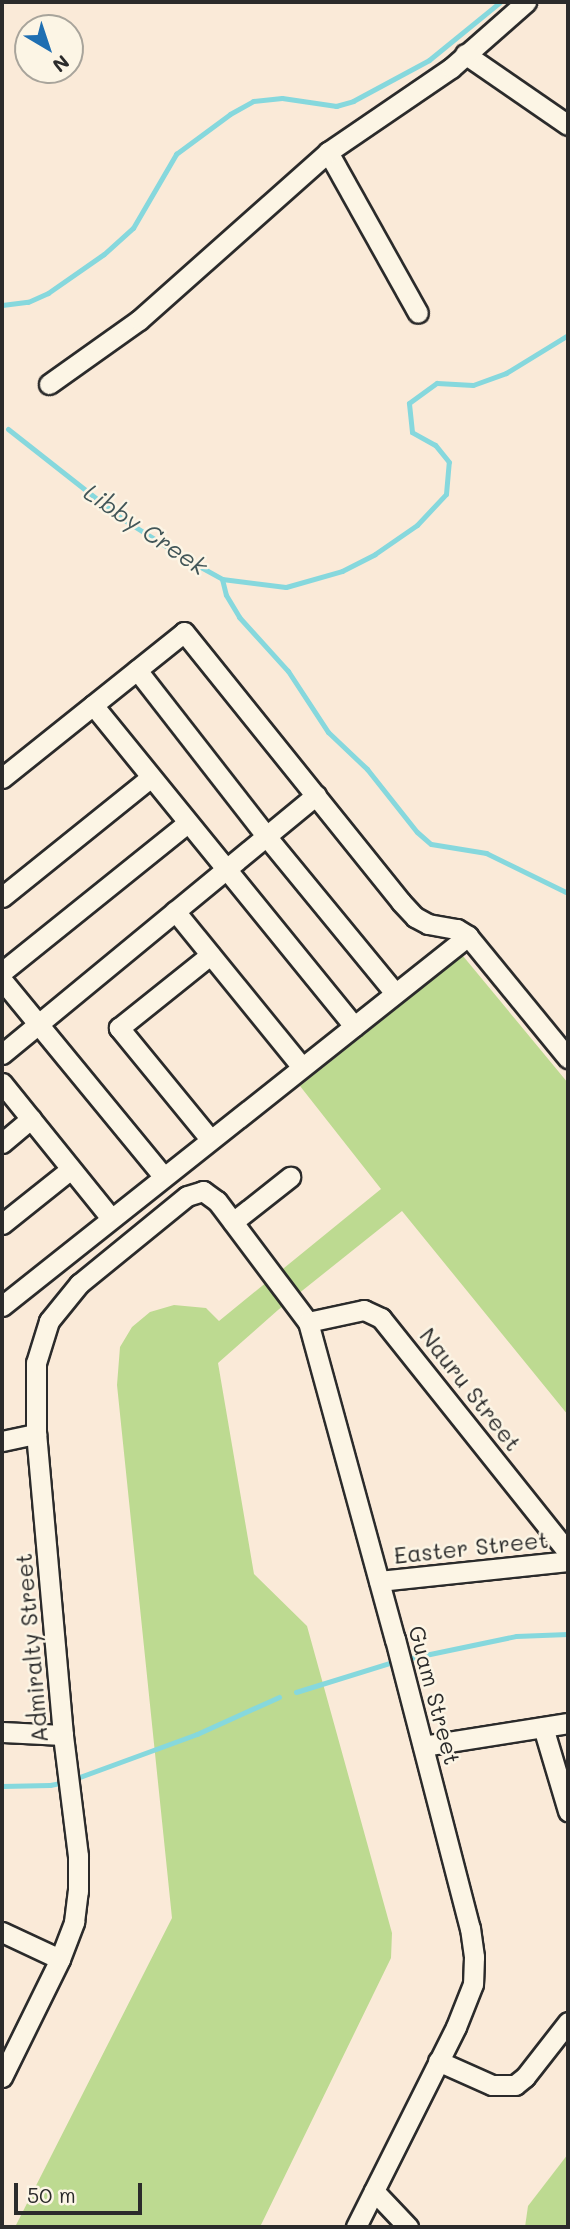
<!DOCTYPE html>
<style>
body{margin:0}
#map{position:relative;width:570px;height:2229px;overflow:hidden;background:#faead8;font-family:Mali,sans-serif}
div>[style]{position:absolute}
.green>*{inset:0;background:#bdda91}
.stream>*{height:5px;margin:-2.5px;padding:0 2.5px;transform-origin:2.5px;border-radius:2.5px;background:#86d8dd}
.roads{filter:drop-shadow(2px 0 #2b2b2b) drop-shadow(-2px 0 #2b2b2b) drop-shadow(0 2px #2b2b2b) drop-shadow(0 -2px #2b2b2b)}
.minor>*{height:19px;margin:-9.5px;padding:0 9.5px;transform-origin:9.5px;border-radius:9.5px;background:#fcf5e5}
span{translate:-50% -50%;white-space:nowrap;text-align:center;line-height:1.15;-webkit-text-stroke:5px #fcf5e5;paint-order:stroke}
.street-label{font-size:23px;color:#2b2b2b}
.water-label{font-size:24px;color:#425658;font-style:italic}
.frame{position:absolute;inset:0;border:4px solid #2b2b2b;pointer-events:none}
.north{position:absolute;left:14px;top:14px;width:70px;height:70px;box-sizing:border-box;background:#fcf5e5;border:2px solid #a8a49b;border-radius:50%;rotate:141deg;font-size:19px;font-weight:700;line-height:28px;text-align:center;color:#2b2b2b}
.north::after{content:'';display:block;margin:auto;width:24px;height:32px;background:#1f6fb2;clip-path:polygon(50% 0,100% 100%,50% 72%,0 100%)}
.scale{position:absolute;left:14px;top:2183px;width:128px;height:32px;box-sizing:border-box;border:4px solid #2b2b2b;border-top:0;padding-left:9px;font-size:21px;line-height:24px;white-space:nowrap;color:#2b2b2b;-webkit-text-stroke:5px #fcf5e5;paint-order:stroke}
</style>
<div id="map">
<div class="green">
<div style="clip-path:polygon(463px 956px,568px 1083px,568px 1415px,402px 1211px,278px 1310px,218px 1363px,254px 1574px,307px 1626px,392px 1933px,391px 1958px,260px 2227px,15px 2227px,172px 1918px,117px 1385px,120px 1347px,132px 1327px,150px 1312px,174px 1305px,206px 1308px,219px 1321px,381px 1189px,300px 1086px)"></div>
<div style="clip-path:polygon(568px 2154px,568px 2227px,525px 2227px,528px 2206px)"></div>
</div>
<div class="stream">
<div style="left:2px;top:305px;width:26px;rotate:-7deg"></div>
<div style="left:28px;top:302px;width:22px;rotate:-24deg"></div>
<div style="left:48px;top:293px;width:68px;rotate:-34.9deg"></div>
<div style="left:104px;top:254px;width:39px;rotate:-42deg"></div>
<div style="left:133px;top:228px;width:86px;rotate:-59.8deg"></div>
<div style="left:176px;top:154px;width:67px;rotate:-36.5deg"></div>
<div style="left:230px;top:114px;width:26px;rotate:-29deg"></div>
<div style="left:253px;top:101px;width:29px;rotate:-6deg"></div>
<div style="left:282px;top:98px;width:55px;rotate:8.4deg"></div>
<div style="left:336px;top:106px;width:18px;rotate:-16deg"></div>
<div style="left:353px;top:101px;width:86px;rotate:-28.3deg"></div>
<div style="left:429px;top:60px;width:92px;rotate:-39.2deg"></div>
<div style="left:8px;top:429px;width:144px;rotate:38.2deg"></div>
<div style="left:121px;top:518px;width:79px;rotate:32.1deg"></div>
<div style="left:188px;top:560px;width:39px;rotate:29deg"></div>
<div style="left:222px;top:579px;width:64px;rotate:7.1deg"></div>
<div style="left:286px;top:587px;width:58px;rotate:-15.9deg"></div>
<div style="left:342px;top:571px;width:37px;rotate:-27deg"></div>
<div style="left:375px;top:554px;width:51px;rotate:-34.6deg"></div>
<div style="left:417px;top:525px;width:42px;rotate:-46.9deg"></div>
<div style="left:446px;top:494px;width:32px;rotate:-85deg"></div>
<div style="left:449px;top:462px;width:22px;rotate:-129deg"></div>
<div style="left:435px;top:445px;width:26px;rotate:-151deg"></div>
<div style="left:412px;top:432px;width:29px;rotate:-96deg"></div>
<div style="left:409px;top:403px;width:34px;rotate:-36deg"></div>
<div style="left:437px;top:383px;width:36px;rotate:3deg"></div>
<div style="left:473px;top:385px;width:35px;rotate:-20deg"></div>
<div style="left:506px;top:373px;width:73px;rotate:-31.5deg"></div>
<div style="left:222px;top:579px;width:16px;rotate:76deg"></div>
<div style="left:226px;top:595px;width:26px;rotate:59deg"></div>
<div style="left:239px;top:617px;width:73px;rotate:47.8deg"></div>
<div style="left:288px;top:671px;width:73px;rotate:56.7deg"></div>
<div style="left:328px;top:732px;width:54px;rotate:43.5deg"></div>
<div style="left:367px;top:769px;width:80px;rotate:51.6deg"></div>
<div style="left:417px;top:832px;width:18px;rotate:41deg"></div>
<div style="left:431px;top:844px;width:56px;rotate:9.3deg"></div>
<div style="left:486px;top:853px;width:91px;rotate:26deg"></div>
<div style="left:406px;top:1659px;width:112px;rotate:-11.8deg"></div>
<div style="left:516px;top:1636px;width:52px;rotate:-2.2deg"></div>
<div style="left:296px;top:1692px;width:105px;rotate:-17.2deg"></div>
<div style="left:74px;top:1779px;width:131px;rotate:-20.1deg"></div>
<div style="left:197px;top:1734px;width:90px;rotate:-24.3deg"></div>
<div style="left:2px;top:1786px;width:48px;rotate:-1.2deg"></div>
<div style="left:50px;top:1785px;width:15px;rotate:-11deg"></div>
</div>
<div class="roads">
<div class="minor">
<div style="left:465px;top:54px;width:125px;rotate:34.6deg"></div>
<div style="left:328px;top:152px;width:184px;rotate:60.8deg"></div>
<div style="left:49px;top:384px;width:110px;rotate:-35.4deg"></div>
<div style="left:139px;top:320px;width:253px;rotate:-41.6deg"></div>
<div style="left:328px;top:152px;width:149px;rotate:-34.3deg"></div>
<div style="left:451px;top:68px;width:100px;rotate:-41.3deg"></div>
<div style="left:137px;top:670px;width:210px;rotate:52.1deg"></div>
<div style="left:266px;top:836px;width:203px;rotate:50.6deg"></div>
<div style="left:93px;top:705px;width:414px;rotate:50.9deg"></div>
<div style="left:2px;top:778px;width:233px;rotate:-38.7deg"></div>
<div style="left:184px;top:632px;width:346px;rotate:51.2deg"></div>
<div style="left:401px;top:902px;width:21px;rotate:47deg"></div>
<div style="left:415px;top:917px;width:15px;rotate:28deg"></div>
<div style="left:428px;top:924px;width:29px;rotate:10deg"></div>
<div style="left:457px;top:929px;width:13px;rotate:32deg"></div>
<div style="left:468px;top:936px;width:158px;rotate:50.7deg"></div>
<div style="left:2px;top:897px;width:190px;rotate:-38.8deg"></div>
<div style="left:175px;top:911px;width:201px;rotate:50.9deg"></div>
<div style="left:2px;top:972px;width:238px;rotate:-38.8deg"></div>
<div style="left:2px;top:980px;width:254px;rotate:50.6deg"></div>
<div style="left:2px;top:1054px;width:407px;rotate:-39.5deg"></div>
<div style="left:2px;top:1083px;width:174px;rotate:51.1deg"></div>
<div style="left:210px;top:1139px;width:144px;rotate:-129.3deg"></div>
<div style="left:119px;top:1028px;width:117px;rotate:-38.7deg"></div>
<div style="left:2px;top:1143px;width:38px;rotate:-40deg"></div>
<div style="left:233px;top:1222px;width:73px;rotate:-38.3deg"></div>
<div style="left:2px;top:1224px;width:88px;rotate:-38.6deg"></div>
<div style="left:2px;top:1306px;width:595px;rotate:-38.45deg"></div>
<div style="left:308px;top:1322px;width:57px;rotate:-12.1deg"></div>
<div style="left:364px;top:1310px;width:19px;rotate:25deg"></div>
<div style="left:381px;top:1318px;width:300px;rotate:51.4deg"></div>
<div style="left:2px;top:1441px;width:35px;rotate:-12deg"></div>
<div style="left:379px;top:1581px;width:190px;rotate:-6deg"></div>
<div style="left:543px;top:1727px;width:88px;rotate:73.4deg"></div>
<div style="left:2px;top:1732px;width:61px;rotate:2.8deg"></div>
<div style="left:423px;top:1746px;width:147px;rotate:-9deg"></div>
<div style="left:2px;top:1932px;width:64px;rotate:25deg"></div>
<div style="left:438px;top:2061px;width:59px;rotate:24deg"></div>
<div style="left:492px;top:2085px;width:23px"></div>
<div style="left:515px;top:2085px;width:13px;rotate:-39deg"></div>
<div style="left:525px;top:2077px;width:70px;rotate:-52deg"></div>
<div style="left:2px;top:2077px;width:131px;rotate:-63.8deg"></div>
<div style="left:60px;top:1959px;width:40px;rotate:-69deg"></div>
<div style="left:74px;top:1922px;width:31px;rotate:-83deg"></div>
<div style="left:78px;top:1891px;width:35px;rotate:-90deg"></div>
<div style="left:78px;top:1856px;width:122px;rotate:-97.1deg"></div>
<div style="left:63px;top:1735px;width:302px;rotate:-95.1deg"></div>
<div style="left:36px;top:1434px;width:71px;rotate:-90deg"></div>
<div style="left:36px;top:1363px;width:44px;rotate:-72.8deg"></div>
<div style="left:49px;top:1321px;width:48px;rotate:-51deg"></div>
<div style="left:79px;top:1284px;width:139px;rotate:-39.2deg"></div>
<div style="left:187px;top:1196px;width:17px;rotate:-17deg"></div>
<div style="left:203px;top:1191px;width:17px;rotate:36deg"></div>
<div style="left:217px;top:1201px;width:151px;rotate:53.1deg"></div>
<div style="left:308px;top:1322px;width:329px;rotate:74.7deg"></div>
<div style="left:395px;top:1639px;width:299px;rotate:75.5deg"></div>
<div style="left:470px;top:1928px;width:29px;rotate:82deg"></div>
<div style="left:474px;top:1957px;width:27px;rotate:92deg"></div>
<div style="left:473px;top:1984px;width:46px;rotate:111.6deg"></div>
<div style="left:456px;top:2027px;width:224px;rotate:116.6deg"></div>
<div style="left:374px;top:2191px;width:50px;rotate:46.6deg"></div>
</div>
</div>
<div class="street-label">
<span style="left:471px;top:1389px;rotate:52deg">Nauru Street</span>
<span style="left:471px;top:1547px;rotate:-6deg">Easter Street</span>
<span style="left:31px;top:1648px;rotate:-95deg">Admiralty Street</span>
<span style="left:435px;top:1695px;rotate:75deg">Guam Street</span>
</div>
<div class="water-label">
<span style="left:146px;top:529px;rotate:34deg">Libby Creek</span>
</div>
<div class="frame"></div>
<div class="north">N</div>
<div class="scale">50 m</div>
</div>
